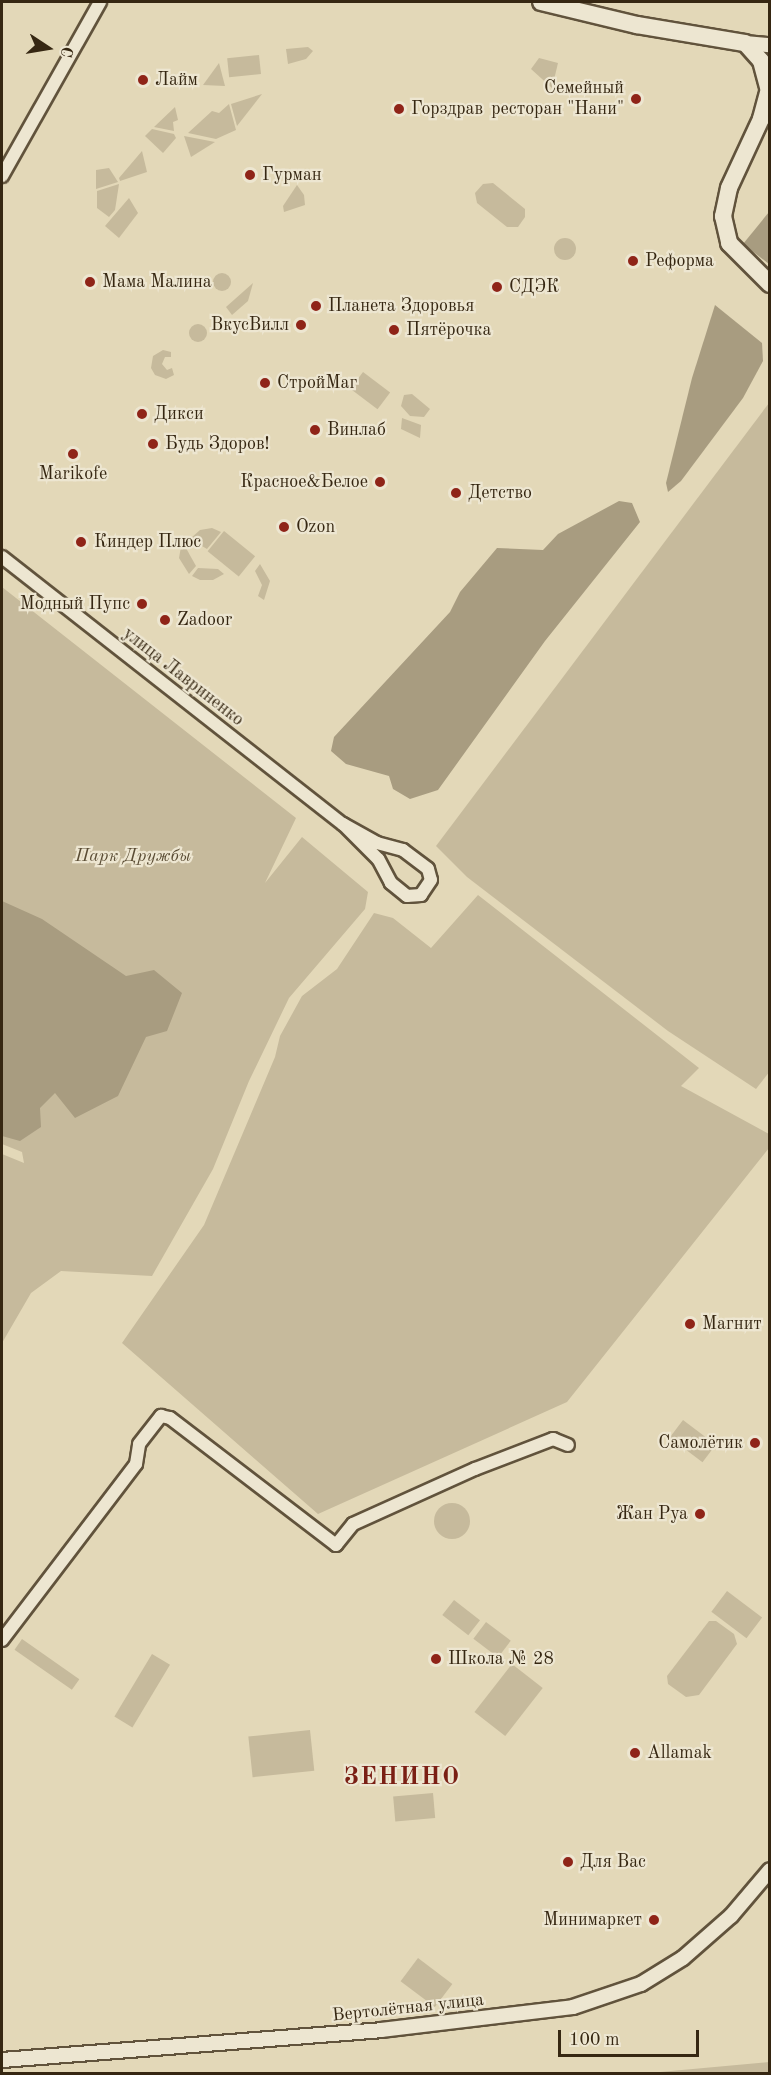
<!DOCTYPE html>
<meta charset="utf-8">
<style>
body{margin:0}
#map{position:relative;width:771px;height:2075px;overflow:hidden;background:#e3d8b8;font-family:"Old Standard TT",serif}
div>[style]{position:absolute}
.green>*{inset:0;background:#c6ba9c;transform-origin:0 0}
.round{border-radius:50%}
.water>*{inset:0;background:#a89c80}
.roads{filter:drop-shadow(2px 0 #61533c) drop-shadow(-2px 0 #61533c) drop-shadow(0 2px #61533c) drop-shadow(0 -2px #61533c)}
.minor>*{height:12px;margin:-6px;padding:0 6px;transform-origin:6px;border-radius:6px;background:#ede6d1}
.tertiary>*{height:14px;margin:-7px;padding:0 7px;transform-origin:7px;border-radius:7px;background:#ede6d1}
.secondary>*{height:16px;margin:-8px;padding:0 8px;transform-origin:8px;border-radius:8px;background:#ede6d1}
.dots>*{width:16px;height:16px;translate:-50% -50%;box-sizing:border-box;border:3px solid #ede6d1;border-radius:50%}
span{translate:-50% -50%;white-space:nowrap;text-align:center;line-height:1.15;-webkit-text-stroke:4.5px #ede6d1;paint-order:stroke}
.poi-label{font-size:18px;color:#362712}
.left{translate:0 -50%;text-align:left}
.right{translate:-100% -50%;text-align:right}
.street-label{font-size:18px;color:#362712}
.park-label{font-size:18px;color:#5a4c34;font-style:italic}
.district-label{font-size:24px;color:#7a1f14;font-weight:700;letter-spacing:1.5px}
.frame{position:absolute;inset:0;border:3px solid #362712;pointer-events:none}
.north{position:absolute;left:18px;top:18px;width:60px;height:60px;-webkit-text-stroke:4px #ede6d1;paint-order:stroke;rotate:102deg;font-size:16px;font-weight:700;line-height:24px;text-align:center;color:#362712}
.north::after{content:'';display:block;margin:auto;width:21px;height:27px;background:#362712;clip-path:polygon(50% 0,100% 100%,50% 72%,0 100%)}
.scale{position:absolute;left:558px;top:2030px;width:141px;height:27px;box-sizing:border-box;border:3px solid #362712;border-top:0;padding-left:8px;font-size:18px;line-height:21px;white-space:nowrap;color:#362712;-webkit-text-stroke:4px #ede6d1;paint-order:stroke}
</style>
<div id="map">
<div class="green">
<div style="clip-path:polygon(308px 47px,313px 51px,306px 59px,288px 64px,286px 49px)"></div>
<div style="left:259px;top:55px;width:19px;height:32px;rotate:84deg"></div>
<div style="clip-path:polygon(539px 58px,558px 63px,552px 88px,531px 69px)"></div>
<div style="clip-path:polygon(219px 63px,225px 86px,203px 85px)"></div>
<div style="clip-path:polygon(262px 94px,237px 126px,231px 104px)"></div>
<div style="clip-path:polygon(229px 104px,236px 130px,216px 139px,188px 133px,212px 111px,219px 113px)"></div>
<div style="clip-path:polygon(175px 107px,178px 120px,173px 122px,174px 131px,154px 127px)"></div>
<div style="clip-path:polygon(152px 129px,174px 134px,176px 138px,163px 153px,145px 136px)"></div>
<div style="clip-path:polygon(184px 136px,215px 142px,191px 157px)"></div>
<div style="clip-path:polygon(142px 151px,147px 172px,120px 181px,119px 178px)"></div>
<div style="clip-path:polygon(109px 168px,118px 182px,96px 189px,96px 170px)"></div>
<div style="clip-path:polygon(493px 183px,525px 209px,525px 217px,518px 227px,507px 227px,477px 203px,475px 193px,483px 184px)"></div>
<div style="clip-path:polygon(119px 184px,115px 210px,109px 217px,97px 208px,97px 191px)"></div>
<div style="clip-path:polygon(297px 185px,304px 195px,305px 205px,284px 212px,283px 206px)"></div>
<div style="clip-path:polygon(129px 198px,138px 213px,119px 238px,105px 226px)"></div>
<div class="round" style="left:554px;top:238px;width:22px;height:22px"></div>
<div class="round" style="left:213px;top:273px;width:18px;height:18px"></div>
<div style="clip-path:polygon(253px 283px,248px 301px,232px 315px,226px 307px)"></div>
<div class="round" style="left:189px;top:324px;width:18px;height:18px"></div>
<div style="clip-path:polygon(163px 350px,171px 352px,171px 357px,165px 357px,162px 364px,167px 370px,172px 368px,174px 375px,166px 379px,155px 375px,151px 368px,153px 356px)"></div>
<div style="left:363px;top:372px;width:34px;height:21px;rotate:37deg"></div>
<div style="clip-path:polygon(412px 394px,430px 409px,424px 417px,410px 416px,401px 406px,404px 395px)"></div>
<div style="clip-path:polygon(769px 403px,770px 1071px,756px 1089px,668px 1031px,467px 877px,436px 846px)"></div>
<div style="clip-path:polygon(402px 418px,421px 425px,420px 438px,401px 429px)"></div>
<div style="clip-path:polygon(212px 528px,221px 532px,207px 549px,190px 539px,200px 530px)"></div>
<div style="left:224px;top:531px;width:40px;height:26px;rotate:39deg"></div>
<div style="clip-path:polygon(182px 541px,196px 566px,189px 574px,179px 558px)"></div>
<div style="clip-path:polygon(260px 564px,270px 581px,264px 600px,258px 596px,262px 585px,255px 571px)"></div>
<div style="clip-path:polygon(198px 568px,218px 569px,224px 574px,213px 580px,200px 580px,192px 576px)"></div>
<div style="clip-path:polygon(2px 587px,296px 818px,265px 883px,302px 837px,368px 892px,365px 909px,289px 998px,249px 1081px,213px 1169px,152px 1276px,61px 1271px,31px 1293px,2px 1343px,2px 1154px,24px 1163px,22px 1152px,2px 1144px)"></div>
<div style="clip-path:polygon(478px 895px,699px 1068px,681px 1086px,769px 1134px,769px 1148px,567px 1402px,318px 1514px,122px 1343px,204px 1225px,275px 1057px,280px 1036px,302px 996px,337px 969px,374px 913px,393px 918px,431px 948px)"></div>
<div style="left:683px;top:1420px;width:41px;height:22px;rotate:37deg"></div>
<div class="round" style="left:434px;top:1503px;width:36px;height:36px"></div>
<div style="left:727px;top:1591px;width:44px;height:26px;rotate:37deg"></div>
<div style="left:454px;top:1600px;width:33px;height:19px;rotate:38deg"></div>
<div style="clip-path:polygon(709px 1621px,716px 1621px,734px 1634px,737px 1644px,699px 1695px,686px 1697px,668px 1684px,667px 1676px)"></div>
<div style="left:486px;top:1622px;width:31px;height:21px;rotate:37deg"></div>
<div style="left:22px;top:1639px;width:70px;height:13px;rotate:35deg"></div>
<div style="left:152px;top:1654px;width:21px;height:73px;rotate:31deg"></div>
<div style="left:512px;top:1664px;width:39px;height:61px;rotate:38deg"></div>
<div style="left:310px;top:1730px;width:41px;height:62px;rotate:84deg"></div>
<div style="left:433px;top:1793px;width:25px;height:40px;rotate:85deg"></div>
<div style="left:418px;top:1958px;width:43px;height:29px;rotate:37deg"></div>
<div style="clip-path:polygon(769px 2062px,769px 2073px,649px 2073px)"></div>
</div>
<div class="water">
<div style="clip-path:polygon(769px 212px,770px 264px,769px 264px,743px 244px)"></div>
<div style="clip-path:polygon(715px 305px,762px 343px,763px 361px,743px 398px,681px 481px,668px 492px,666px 483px,692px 378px)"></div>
<div style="clip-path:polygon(619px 501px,632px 503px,640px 522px,545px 641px,438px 790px,410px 799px,393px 789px,389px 776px,346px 764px,331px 751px,334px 737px,450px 612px,460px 592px,497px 548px,543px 550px,558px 534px)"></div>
<div style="clip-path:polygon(2px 901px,42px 919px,126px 976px,154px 970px,182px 993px,167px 1031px,146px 1037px,118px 1096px,75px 1118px,55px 1093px,40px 1108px,41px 1127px,20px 1141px,2px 1136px)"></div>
</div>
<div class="roads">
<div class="minor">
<div style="left:2px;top:176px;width:200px;rotate:-60.6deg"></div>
<div style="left:2px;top:557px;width:433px;rotate:38.1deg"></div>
<div style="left:343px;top:824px;width:39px;rotate:29deg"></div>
<div style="left:377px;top:843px;width:27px;rotate:15deg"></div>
<div style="left:403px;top:850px;width:31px;rotate:37deg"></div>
<div style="left:428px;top:869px;width:11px;rotate:75deg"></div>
<div style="left:431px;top:880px;width:18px;rotate:124deg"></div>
<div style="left:421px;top:895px;width:14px;rotate:176deg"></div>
<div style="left:407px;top:896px;width:21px;rotate:-141deg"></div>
<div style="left:391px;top:883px;width:27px;rotate:-118deg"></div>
<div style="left:378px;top:859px;width:49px;rotate:-135deg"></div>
<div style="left:2px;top:1640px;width:221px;rotate:-52.7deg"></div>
<div style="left:136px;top:1464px;width:20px;rotate:-81deg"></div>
<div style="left:139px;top:1444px;width:36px;rotate:-52deg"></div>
<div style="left:161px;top:1416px;width:9px;rotate:13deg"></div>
<div style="left:170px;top:1418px;width:209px;rotate:37.4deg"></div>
<div style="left:336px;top:1545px;width:27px;rotate:-51deg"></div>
<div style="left:353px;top:1524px;width:134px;rotate:-24.3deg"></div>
<div style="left:475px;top:1469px;width:84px;rotate:-21deg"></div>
<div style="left:553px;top:1439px;width:16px;rotate:22deg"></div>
</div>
<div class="tertiary">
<div style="left:745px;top:43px;width:25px;rotate:5deg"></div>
<div style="left:2px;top:2060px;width:380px;rotate:-4.5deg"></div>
<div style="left:381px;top:2030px;width:193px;rotate:-6.8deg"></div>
<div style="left:573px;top:2007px;width:72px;rotate:-18.7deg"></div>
<div style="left:641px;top:1984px;width:49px;rotate:-31.8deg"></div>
<div style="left:683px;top:1958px;width:64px;rotate:-41.2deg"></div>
<div style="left:731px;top:1916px;width:60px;rotate:-49.7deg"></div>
</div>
<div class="secondary">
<div style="left:541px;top:2px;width:99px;rotate:13.5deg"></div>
<div style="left:637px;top:25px;width:109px;rotate:9.5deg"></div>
<div style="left:745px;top:43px;width:24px;rotate:48deg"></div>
<div style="left:761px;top:61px;width:27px;rotate:75deg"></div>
<div style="left:770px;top:85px;width:35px;rotate:105deg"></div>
<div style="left:761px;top:119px;width:76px;rotate:114.9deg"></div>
<div style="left:729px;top:188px;width:29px;rotate:102deg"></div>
<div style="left:723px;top:216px;width:28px;rotate:77deg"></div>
<div style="left:729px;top:243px;width:58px;rotate:45deg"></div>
</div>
</div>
<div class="dots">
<div style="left:143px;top:80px;background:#8f2418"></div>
<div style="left:636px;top:99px;background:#8f2418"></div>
<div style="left:399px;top:109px;background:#8f2418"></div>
<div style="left:250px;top:175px;background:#8f2418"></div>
<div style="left:633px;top:261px;background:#8f2418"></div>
<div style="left:90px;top:282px;background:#8f2418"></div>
<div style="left:497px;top:287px;background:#8f2418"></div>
<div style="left:316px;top:306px;background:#8f2418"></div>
<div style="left:301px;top:325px;background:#8f2418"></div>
<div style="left:394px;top:330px;background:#8f2418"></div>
<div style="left:265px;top:383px;background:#8f2418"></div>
<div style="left:142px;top:414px;background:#8f2418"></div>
<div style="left:315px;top:430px;background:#8f2418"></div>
<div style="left:153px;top:444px;background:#8f2418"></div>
<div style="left:73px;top:454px;background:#8f2418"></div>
<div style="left:380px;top:482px;background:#8f2418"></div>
<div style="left:456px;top:493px;background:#8f2418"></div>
<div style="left:284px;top:527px;background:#8f2418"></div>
<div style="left:81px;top:542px;background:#8f2418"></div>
<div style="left:142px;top:604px;background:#8f2418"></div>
<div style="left:165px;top:620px;background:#8f2418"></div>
<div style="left:690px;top:1324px;background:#8f2418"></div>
<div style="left:755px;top:1443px;background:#8f2418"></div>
<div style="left:700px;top:1514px;background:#8f2418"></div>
<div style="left:436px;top:1659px;background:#8f2418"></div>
<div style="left:635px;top:1753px;background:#8f2418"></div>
<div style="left:568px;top:1862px;background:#8f2418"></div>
<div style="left:654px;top:1920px;background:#8f2418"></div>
</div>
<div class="poi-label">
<span class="left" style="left:155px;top:80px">Лайм</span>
<span class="right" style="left:624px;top:99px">Семейный<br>ресторан "Нани"</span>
<span class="left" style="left:411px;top:109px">Горздрав</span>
<span class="left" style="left:262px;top:175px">Гурман</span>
<span class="left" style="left:645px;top:261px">Реформа</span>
<span class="left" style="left:102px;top:282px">Мама Малина</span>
<span class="left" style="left:509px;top:287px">СДЭК</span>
<span class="left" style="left:328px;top:306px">Планета Здоровья</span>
<span class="right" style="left:289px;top:325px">ВкусВилл</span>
<span class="left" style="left:406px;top:330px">Пятёрочка</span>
<span class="left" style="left:277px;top:383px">СтройМаг</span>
<span class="left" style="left:154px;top:414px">Дикси</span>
<span class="left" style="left:327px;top:430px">Винлаб</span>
<span class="left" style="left:165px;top:444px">Будь Здоров!</span>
<span style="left:73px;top:474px">Marikofe</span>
<span class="right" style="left:368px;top:482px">Красное&amp;Белое</span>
<span class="left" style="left:468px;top:493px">Детство</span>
<span class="left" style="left:296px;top:527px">Ozon</span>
<span class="left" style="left:94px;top:542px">Киндер Плюс</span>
<span class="right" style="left:130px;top:604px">Модный Пупс</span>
<span class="left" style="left:177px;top:620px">Zadoor</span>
<span class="left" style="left:702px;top:1324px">Магнит</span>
<span class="right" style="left:743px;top:1443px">Самолётик</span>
<span class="right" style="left:688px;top:1514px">Жан Руа</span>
<span class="left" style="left:448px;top:1659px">Школа № 28</span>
<span class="left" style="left:647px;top:1753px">Allamak</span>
<span class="left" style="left:580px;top:1862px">Для Вас</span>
<span class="right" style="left:642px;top:1920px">Минимаркет</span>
</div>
<div class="street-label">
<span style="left:183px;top:677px;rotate:38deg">улица Лавриненко</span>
<span style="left:408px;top:2008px;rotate:-6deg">Вертолётная улица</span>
</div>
<div class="park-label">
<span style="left:133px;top:856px">Парк Дружбы</span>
</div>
<div class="district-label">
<span style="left:402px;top:1779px">ЗЕНИНО</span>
</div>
<div class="frame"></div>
<div class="north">С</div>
<div class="scale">100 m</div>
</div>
